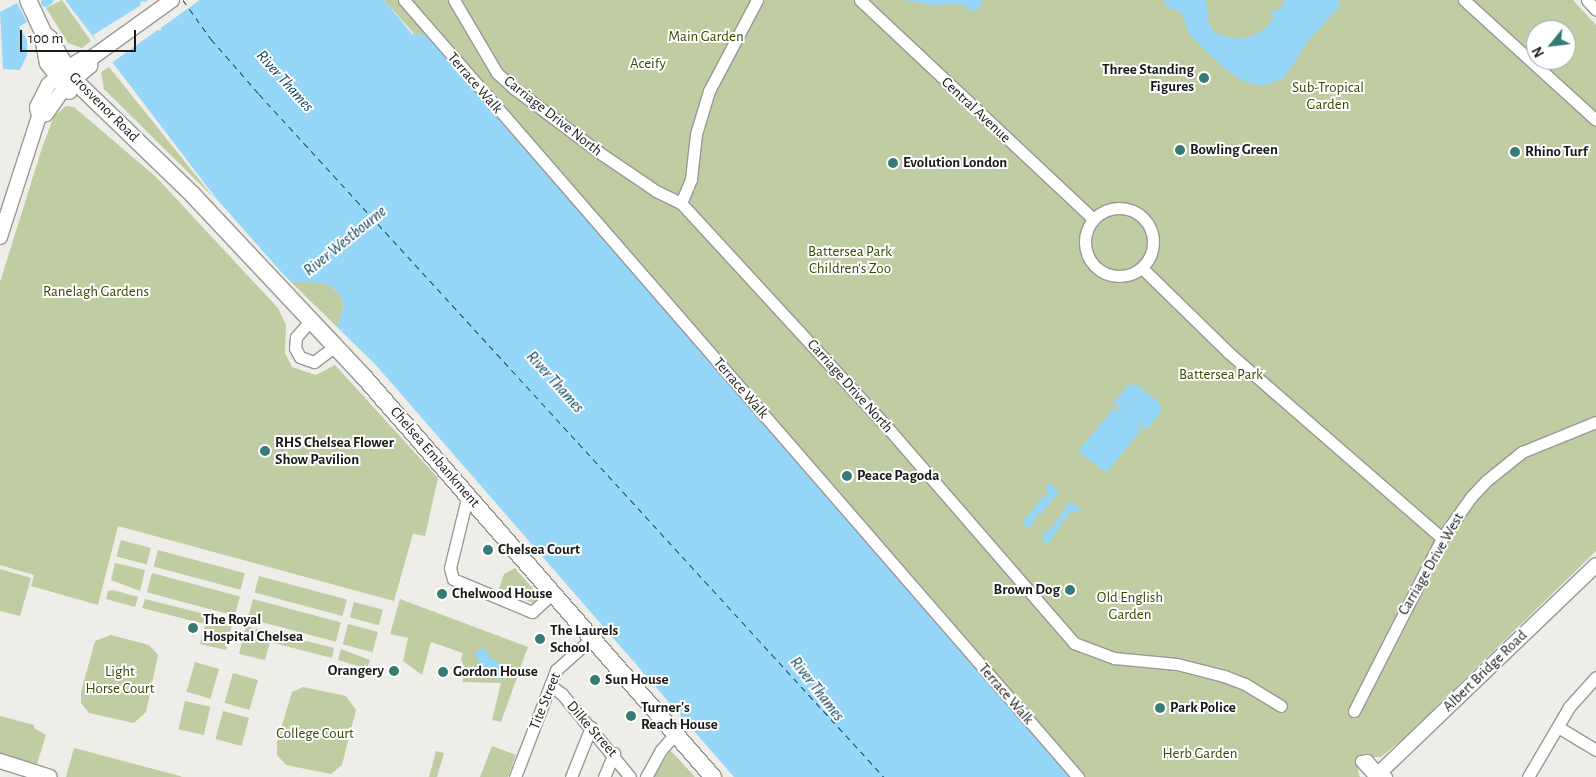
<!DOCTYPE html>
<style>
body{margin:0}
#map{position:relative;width:1596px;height:777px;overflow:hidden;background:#efede8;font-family:"Alegreya Sans",sans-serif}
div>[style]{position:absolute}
.green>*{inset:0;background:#c0cca2;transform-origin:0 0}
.water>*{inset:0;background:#95d6f9}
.pier>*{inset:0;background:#efede8}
.canal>*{height:9px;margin:-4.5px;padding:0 4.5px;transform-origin:4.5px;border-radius:4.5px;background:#95d6f9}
.ferry>*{height:1px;margin-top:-0.5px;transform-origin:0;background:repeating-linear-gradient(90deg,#0a4259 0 6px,transparent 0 11px)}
.roads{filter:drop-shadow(1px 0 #9a9894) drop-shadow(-1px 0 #9a9894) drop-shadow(0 1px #9a9894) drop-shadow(0 -1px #9a9894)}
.minor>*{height:11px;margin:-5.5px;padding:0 5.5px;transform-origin:5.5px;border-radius:5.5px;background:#fff}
.minor>.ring{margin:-5.5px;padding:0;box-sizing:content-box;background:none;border:11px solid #fff;border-radius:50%}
.major>*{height:14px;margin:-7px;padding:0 7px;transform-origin:7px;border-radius:7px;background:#fff}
.highway>*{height:16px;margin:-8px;padding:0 8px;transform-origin:8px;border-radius:8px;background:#fff}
.dots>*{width:14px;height:14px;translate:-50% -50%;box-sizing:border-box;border:2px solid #fff;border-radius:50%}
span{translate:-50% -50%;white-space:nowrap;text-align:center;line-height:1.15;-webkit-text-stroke:4px #fff;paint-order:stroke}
.park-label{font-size:15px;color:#3c4800}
.poi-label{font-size:15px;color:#1a1a18;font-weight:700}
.right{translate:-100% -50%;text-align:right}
.left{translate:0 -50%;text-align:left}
.street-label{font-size:15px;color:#1a1a18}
.water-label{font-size:16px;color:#0a4259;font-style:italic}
.north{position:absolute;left:1526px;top:20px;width:50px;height:50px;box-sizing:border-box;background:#fff;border:1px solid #a3a3a3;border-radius:50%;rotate:241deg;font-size:14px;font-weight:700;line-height:20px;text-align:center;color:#1a1a18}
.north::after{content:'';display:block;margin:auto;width:18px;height:22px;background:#357c75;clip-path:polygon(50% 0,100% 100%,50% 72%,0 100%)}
.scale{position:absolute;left:20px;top:30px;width:116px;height:22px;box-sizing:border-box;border:2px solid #1a1a18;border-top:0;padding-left:6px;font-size:15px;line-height:18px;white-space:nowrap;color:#1a1a18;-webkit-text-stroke:4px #fff;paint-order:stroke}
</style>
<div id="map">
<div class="green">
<div style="clip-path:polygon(62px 0,91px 41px,82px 48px,68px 43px,46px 8px)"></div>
<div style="clip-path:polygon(evenodd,384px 0,1573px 0,1596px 25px,1596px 551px,1404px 738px,1381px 757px,1370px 757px,1358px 771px,1360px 777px,1073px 777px,384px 0,1536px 30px,1566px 30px,1566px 60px,1536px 60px,1536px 30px)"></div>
<div style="clip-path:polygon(109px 67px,214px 198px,104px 89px,101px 72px)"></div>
<div style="clip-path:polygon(66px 106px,74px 107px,156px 177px,278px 308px,286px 325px,285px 353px,292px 367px,316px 375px,335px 365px,438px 478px,425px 536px,413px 534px,394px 601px,118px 526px,98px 605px,31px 586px,34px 575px,0 565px,0 282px,42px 148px,54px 116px)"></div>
<div style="clip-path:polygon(300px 280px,326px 283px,340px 294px,344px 306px,337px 327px,291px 282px)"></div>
<div style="left:121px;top:540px;width:31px;height:17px;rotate:15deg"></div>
<div style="left:158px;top:550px;width:90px;height:17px;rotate:15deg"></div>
<div style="clip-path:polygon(115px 563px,145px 570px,140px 591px,111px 580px)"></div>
<div style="clip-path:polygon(515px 568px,540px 597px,533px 603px,499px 589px,504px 574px)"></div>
<div style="clip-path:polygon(0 569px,31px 578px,20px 616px,0 611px)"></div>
<div style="left:152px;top:573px;width:91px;height:20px;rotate:15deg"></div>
<div style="left:259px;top:576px;width:91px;height:17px;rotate:15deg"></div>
<div style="clip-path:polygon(113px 590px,138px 597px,135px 607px,106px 599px,108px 591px)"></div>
<div style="clip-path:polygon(145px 599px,233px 621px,226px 650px,200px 644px,205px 624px,142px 608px)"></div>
<div style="left:253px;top:599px;width:91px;height:20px;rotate:15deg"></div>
<div style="clip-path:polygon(400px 599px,528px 647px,501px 722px,492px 720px,501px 683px,462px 682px,466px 672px,461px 659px,463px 653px,431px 642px,422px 675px,403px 661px,408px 638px,390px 634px)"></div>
<div style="left:354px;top:602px;width:30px;height:16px;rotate:15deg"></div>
<div style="left:348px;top:624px;width:31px;height:21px;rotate:15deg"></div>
<div style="clip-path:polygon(246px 626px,334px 648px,332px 658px,270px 642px,265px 660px,239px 654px)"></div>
<div style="clip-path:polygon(111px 635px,149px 645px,158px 655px,146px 712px,134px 723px,89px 713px,81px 703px,81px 692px,95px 641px)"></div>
<div style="clip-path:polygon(341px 649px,370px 660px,367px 669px,338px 660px)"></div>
<div style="left:195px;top:662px;width:25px;height:31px;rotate:16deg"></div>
<div style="left:233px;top:673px;width:26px;height:31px;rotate:16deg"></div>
<div style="clip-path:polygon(303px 687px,346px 696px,356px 710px,342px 765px,331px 774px,286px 765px,277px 755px,277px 742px,292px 692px)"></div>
<div style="left:185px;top:701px;width:26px;height:29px;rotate:13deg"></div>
<div style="left:223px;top:711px;width:27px;height:29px;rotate:15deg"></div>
<div style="clip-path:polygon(0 716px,34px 725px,34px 728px,46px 735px,37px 764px,0 755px)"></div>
<div style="clip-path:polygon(492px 746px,516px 755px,508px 777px,480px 777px)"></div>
<div style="clip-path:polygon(74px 748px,180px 776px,182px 777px,66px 777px)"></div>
<div style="clip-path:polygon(436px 751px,444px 753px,437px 777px,429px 777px)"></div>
<div style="clip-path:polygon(670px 751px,673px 753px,695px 777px,653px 777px)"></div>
</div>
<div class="water">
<div style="clip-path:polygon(evenodd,65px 0,384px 0,412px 34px,428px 35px,1073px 777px,734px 777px,375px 364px,337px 327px,344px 306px,340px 294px,326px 283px,291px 282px,283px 274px,215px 197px,65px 0,141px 1px,146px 2px,162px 31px,157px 30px,140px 6px,141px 1px)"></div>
<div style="clip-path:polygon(904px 0,983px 0,979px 9px,973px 11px,960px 4px,933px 5px)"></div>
<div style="clip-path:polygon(1164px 0,1206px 0,1209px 26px,1218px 34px,1236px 39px,1252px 36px,1267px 27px,1273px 19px,1272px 11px,1280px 9px,1285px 0,1340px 0,1338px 8px,1308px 41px,1284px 78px,1263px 86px,1243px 81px,1224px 68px,1190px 35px,1181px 12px,1167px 7px)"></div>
<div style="clip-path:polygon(17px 3px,27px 22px,19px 27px,27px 40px,27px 55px,20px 70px,3px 69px,0 12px)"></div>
<div style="clip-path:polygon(1130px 383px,1134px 386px,1136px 384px,1160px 403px,1159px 406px,1163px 409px,1146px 430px,1139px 423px,1137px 427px,1142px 429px,1106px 473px,1078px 451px,1115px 407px,1118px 412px,1121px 408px,1113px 403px)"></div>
<div style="clip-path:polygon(1049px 483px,1059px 492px,1041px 514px,1039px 512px,1029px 529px,1022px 523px,1042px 498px,1048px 496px,1046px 487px)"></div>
<div style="clip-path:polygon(1070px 501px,1081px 509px,1078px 512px,1070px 512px,1048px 544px,1040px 538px,1045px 536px,1044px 534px,1053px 526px)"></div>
<div style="clip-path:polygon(483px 647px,490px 657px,502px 664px,502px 680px,481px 674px,482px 668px,475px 653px)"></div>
</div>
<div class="pier">
<div style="clip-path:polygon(148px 0,200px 0,110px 64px,93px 35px,143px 4px,160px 28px,143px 4px)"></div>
</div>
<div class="canal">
<div style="left:45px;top:2px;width:4px;rotate:-34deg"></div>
</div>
<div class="ferry">
<div style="left:183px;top:0;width:48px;rotate:54.3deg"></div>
<div style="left:211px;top:39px;width:73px;rotate:48.9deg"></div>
<div style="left:259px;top:94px;width:926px;rotate:47.54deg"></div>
</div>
<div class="roads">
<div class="minor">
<div style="left:404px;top:0;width:1029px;rotate:49.06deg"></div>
<div style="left:454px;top:0;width:85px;rotate:59.5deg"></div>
<div style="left:497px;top:73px;width:24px;rotate:42deg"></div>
<div style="left:515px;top:89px;width:110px;rotate:36.9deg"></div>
<div style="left:603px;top:155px;width:64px;rotate:34.2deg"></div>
<div style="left:656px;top:191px;width:28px;rotate:26deg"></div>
<div style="left:681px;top:203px;width:304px;rotate:47.4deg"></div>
<div style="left:887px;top:427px;width:286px;rotate:49.1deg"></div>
<div style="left:1074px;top:643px;width:43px;rotate:20.6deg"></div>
<div style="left:1114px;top:658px;width:63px;rotate:5.4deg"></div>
<div style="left:1177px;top:664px;width:49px;rotate:14.3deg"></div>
<div style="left:1224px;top:676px;width:22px;rotate:21deg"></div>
<div style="left:1245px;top:684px;width:42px;rotate:31.4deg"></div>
<div style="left:860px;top:0;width:320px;rotate:43.2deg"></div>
<div style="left:1464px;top:0;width:178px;rotate:42.3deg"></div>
<div style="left:1587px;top:0;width:13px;rotate:48deg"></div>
<div style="left:681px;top:203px;width:26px;rotate:-67deg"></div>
<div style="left:691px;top:179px;width:45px;rotate:-83.7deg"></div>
<div style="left:696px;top:134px;width:45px;rotate:-73.2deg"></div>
<div style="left:709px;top:91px;width:103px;rotate:-62.2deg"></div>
<div class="ring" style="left:1085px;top:208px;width:57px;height:57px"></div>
<div style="left:1142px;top:268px;width:122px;rotate:44.3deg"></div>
<div style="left:1229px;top:353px;width:282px;rotate:41deg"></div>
<div style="left:310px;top:321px;width:21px;rotate:131deg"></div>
<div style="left:296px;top:337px;width:11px;rotate:95deg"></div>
<div style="left:295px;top:348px;width:10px;rotate:61deg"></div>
<div style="left:300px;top:357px;width:15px;rotate:20deg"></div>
<div style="left:314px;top:362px;width:26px;rotate:-37deg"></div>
<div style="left:468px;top:494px;width:76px;rotate:103.7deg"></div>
<div style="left:450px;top:568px;width:11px;rotate:75deg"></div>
<div style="left:453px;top:579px;width:86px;rotate:22.7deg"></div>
<div style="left:532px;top:612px;width:28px;rotate:-42deg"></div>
<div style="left:550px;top:685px;width:15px;rotate:37deg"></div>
<div style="left:562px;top:694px;width:107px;rotate:50.7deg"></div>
<div style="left:1354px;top:711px;width:194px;rotate:-63deg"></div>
<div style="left:1442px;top:538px;width:50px;rotate:-54.7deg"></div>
<div style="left:1471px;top:497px;width:22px;rotate:-47deg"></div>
<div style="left:1486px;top:481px;width:46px;rotate:-38.9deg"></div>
<div style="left:1522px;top:452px;width:80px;rotate:-22.1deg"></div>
<div style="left:1558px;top:727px;width:44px;rotate:31.2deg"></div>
<div style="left:1379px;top:774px;width:18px;rotate:-131deg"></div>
<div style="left:1367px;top:760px;width:6px;rotate:171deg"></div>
<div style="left:1361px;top:761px;width:15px;rotate:48deg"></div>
<div style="left:1371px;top:772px;width:16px;rotate:18deg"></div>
<div style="left:515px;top:777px;width:115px;rotate:-69deg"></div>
<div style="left:556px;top:670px;width:48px;rotate:-41.6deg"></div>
<div style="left:571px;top:777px;width:54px;rotate:-68.2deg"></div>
<div style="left:604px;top:777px;width:26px;rotate:-67deg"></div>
<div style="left:646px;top:777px;width:31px;rotate:-61deg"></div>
<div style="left:661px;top:750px;width:21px;rotate:-49deg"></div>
<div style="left:1528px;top:777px;width:81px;rotate:-59.6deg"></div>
<div style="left:1569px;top:707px;width:40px;rotate:-48deg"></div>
</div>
<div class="major">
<div style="left:39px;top:116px;width:7px;rotate:-16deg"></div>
<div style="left:46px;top:114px;width:33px;rotate:-55deg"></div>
<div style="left:65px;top:87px;width:33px;rotate:-40deg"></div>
<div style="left:90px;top:66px;width:7px;rotate:-90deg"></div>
<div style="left:0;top:237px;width:127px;rotate:-72.1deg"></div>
<div style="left:39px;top:116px;width:9px;rotate:-103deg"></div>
<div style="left:37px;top:107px;width:25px;rotate:-63deg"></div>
<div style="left:48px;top:85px;width:29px;rotate:-41deg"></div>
<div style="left:70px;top:66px;width:16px;rotate:-30deg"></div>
<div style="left:84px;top:58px;width:6px;rotate:9deg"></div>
<div style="left:90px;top:59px;width:101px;rotate:-35.7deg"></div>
<div style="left:0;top:761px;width:52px;rotate:17.7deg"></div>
<div style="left:1375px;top:777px;width:306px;rotate:-43.8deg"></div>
</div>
<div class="highway">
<div style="left:28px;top:0;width:38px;rotate:65deg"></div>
<div style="left:44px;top:34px;width:8px;rotate:40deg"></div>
<div style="left:50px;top:39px;width:46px;rotate:60.1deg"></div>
<div style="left:73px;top:79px;width:167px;rotate:44deg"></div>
<div style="left:193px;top:195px;width:250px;rotate:46.8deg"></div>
<div style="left:364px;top:377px;width:531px;rotate:48.9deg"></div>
<div style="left:43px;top:36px;width:27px;rotate:80deg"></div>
<div style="left:48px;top:63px;width:35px;rotate:53deg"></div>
</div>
</div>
<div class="dots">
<div style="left:1204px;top:78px;background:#357c75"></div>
<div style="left:1180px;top:150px;background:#357c75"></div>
<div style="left:1515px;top:152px;background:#357c75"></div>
<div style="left:893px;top:163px;background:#357c75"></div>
<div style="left:265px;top:451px;background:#357c75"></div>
<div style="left:847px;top:476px;background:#357c75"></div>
<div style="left:488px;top:550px;background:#357c75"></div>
<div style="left:1070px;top:590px;background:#357c75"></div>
<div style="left:442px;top:594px;background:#357c75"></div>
<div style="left:193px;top:628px;background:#357c75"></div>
<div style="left:540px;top:639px;background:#357c75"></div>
<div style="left:394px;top:671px;background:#357c75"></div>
<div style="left:443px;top:672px;background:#357c75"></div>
<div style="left:595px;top:680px;background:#357c75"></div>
<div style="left:1160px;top:708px;background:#357c75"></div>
<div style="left:631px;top:716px;background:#357c75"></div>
</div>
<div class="park-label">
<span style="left:706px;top:37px">Main Garden</span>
<span style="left:648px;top:64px">Aceify</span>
<span style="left:1328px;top:96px">Sub-Tropical<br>Garden</span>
<span style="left:850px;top:260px">Battersea Park<br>Children's Zoo</span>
<span style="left:96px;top:292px">Ranelagh Gardens</span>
<span style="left:1221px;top:375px">Battersea Park</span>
<span style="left:1130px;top:606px">Old English<br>Garden</span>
<span style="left:120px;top:680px">Light<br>Horse Court</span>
<span style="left:315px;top:734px">College Court</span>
<span style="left:1200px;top:754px">Herb Garden</span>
</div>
<div class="poi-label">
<span class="right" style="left:1194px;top:78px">Three Standing<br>Figures</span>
<span class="left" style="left:1190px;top:150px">Bowling Green</span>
<span class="left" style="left:1525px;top:152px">Rhino Turf</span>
<span class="left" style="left:903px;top:163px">Evolution London</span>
<span class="left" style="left:275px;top:451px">RHS Chelsea Flower<br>Show Pavilion</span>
<span class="left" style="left:857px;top:476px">Peace Pagoda</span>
<span class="left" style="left:498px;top:550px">Chelsea Court</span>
<span class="right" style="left:1060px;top:590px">Brown Dog</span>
<span class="left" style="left:452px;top:594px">Chelwood House</span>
<span class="left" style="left:203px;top:628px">The Royal<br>Hospital Chelsea</span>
<span class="left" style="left:550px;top:639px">The Laurels<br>School</span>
<span class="right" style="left:384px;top:671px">Orangery</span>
<span class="left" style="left:453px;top:672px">Gordon House</span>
<span class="left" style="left:605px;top:680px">Sun House</span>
<span class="left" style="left:641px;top:716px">Turner's<br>Reach House</span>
<span class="left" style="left:1170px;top:708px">Park Police</span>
</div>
<div class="street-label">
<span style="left:475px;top:83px;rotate:49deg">Terrace Walk</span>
<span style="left:104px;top:107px;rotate:45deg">Grosvenor Road</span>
<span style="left:976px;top:110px;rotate:43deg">Central Avenue</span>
<span style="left:553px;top:116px;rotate:38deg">Carriage Drive North</span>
<span style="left:850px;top:386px;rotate:48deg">Carriage Drive North</span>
<span style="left:741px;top:388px;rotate:49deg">Terrace Walk</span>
<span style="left:435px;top:457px;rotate:49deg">Chelsea Embankment</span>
<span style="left:1431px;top:564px;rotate:-60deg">Carriage Drive West</span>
<span style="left:1485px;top:671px;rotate:-44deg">Albert Bridge Road</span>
<span style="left:1006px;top:694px;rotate:49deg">Terrace Walk</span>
<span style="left:545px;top:701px;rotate:-68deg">Tite Street</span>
<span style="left:592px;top:729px;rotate:49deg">Dilke Street</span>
</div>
<div class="water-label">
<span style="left:285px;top:81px;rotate:48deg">River Thames</span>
<span style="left:345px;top:241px;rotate:-39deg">River Westbourne</span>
<span style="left:555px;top:382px;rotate:48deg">River Thames</span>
<span style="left:817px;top:689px;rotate:52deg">River Thames</span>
</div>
<div class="north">N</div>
<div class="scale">100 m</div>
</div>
